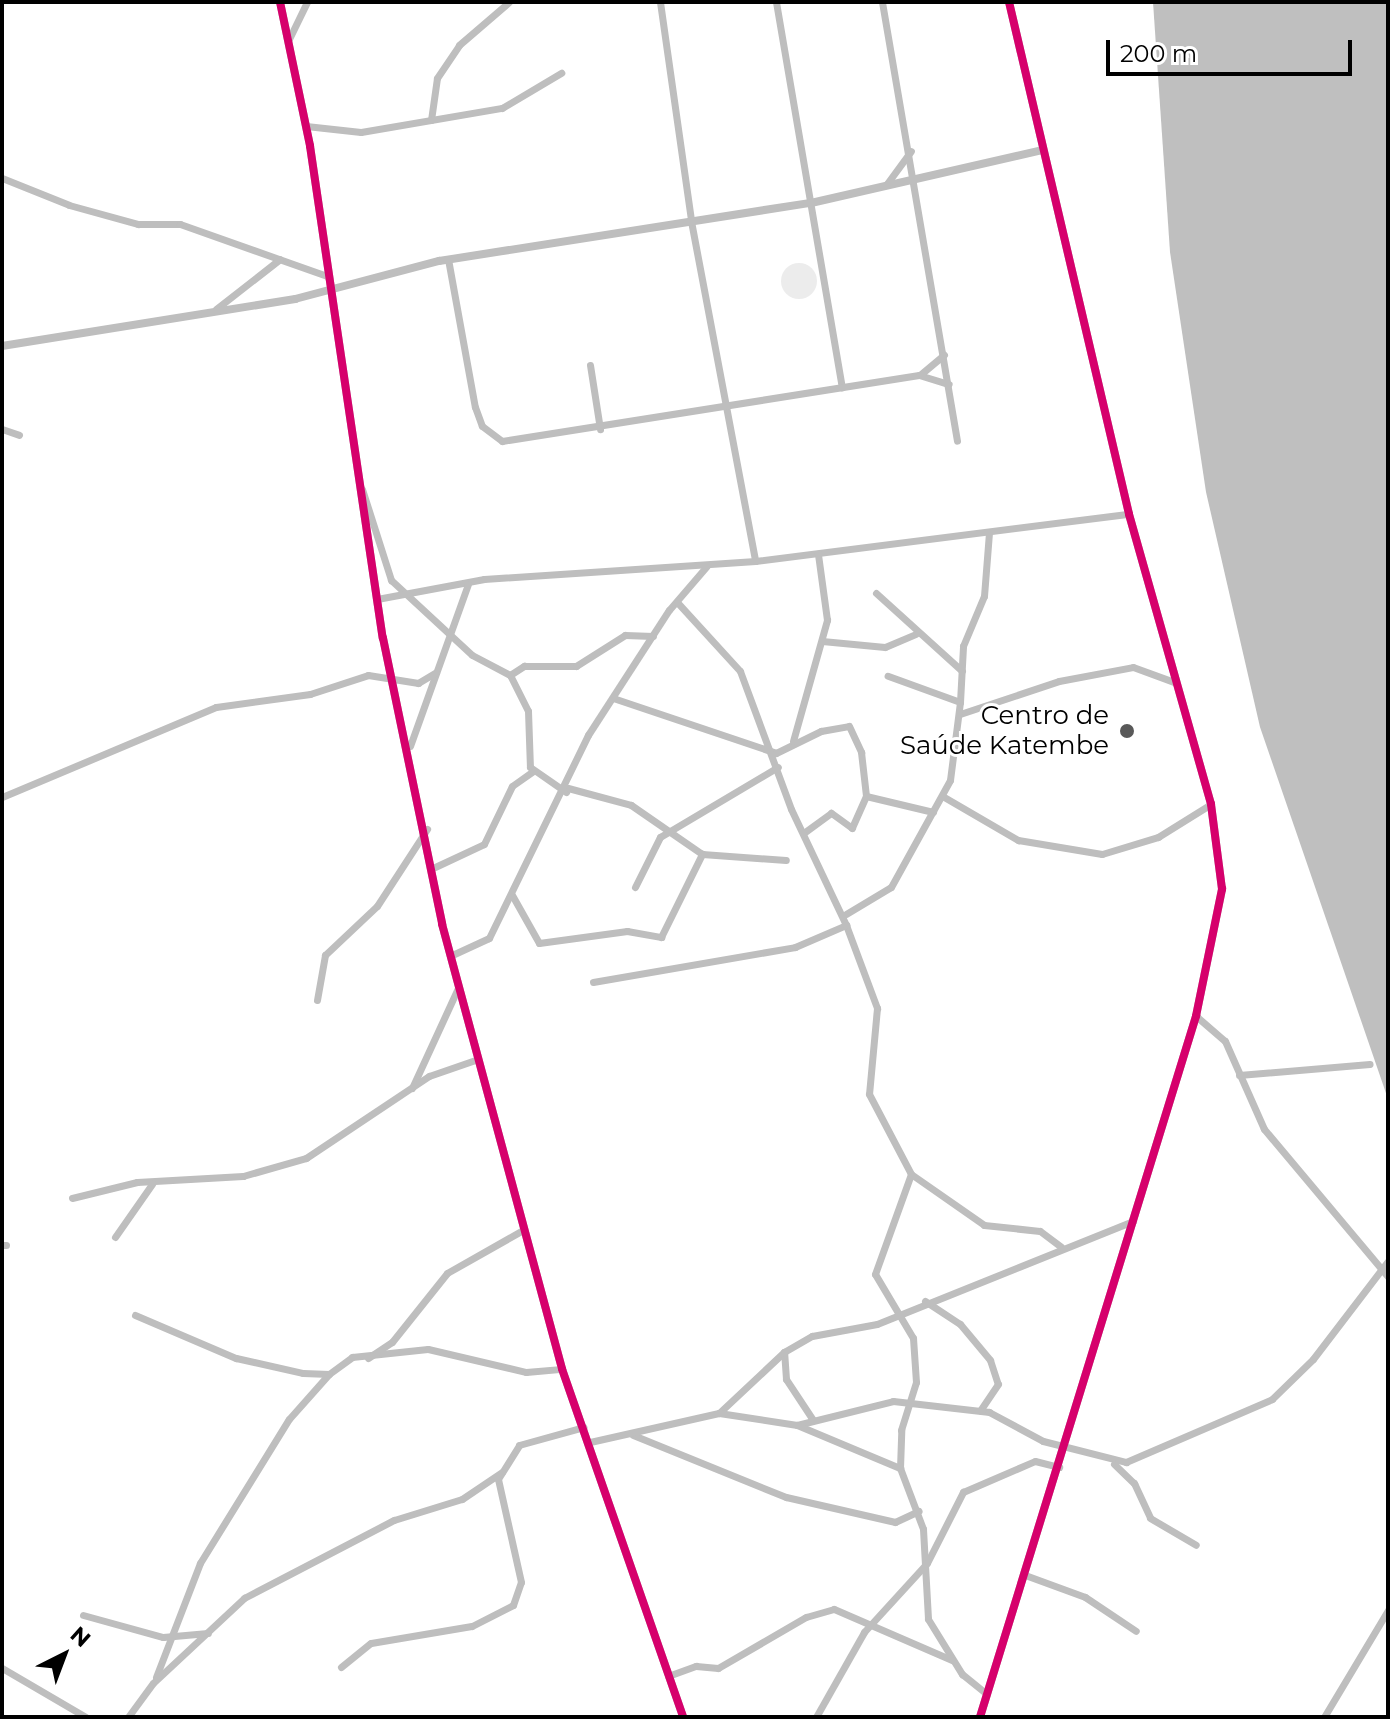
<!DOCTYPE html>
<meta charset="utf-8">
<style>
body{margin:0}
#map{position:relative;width:1390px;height:1719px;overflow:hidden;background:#fff;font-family:Montserrat,sans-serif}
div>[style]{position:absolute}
.green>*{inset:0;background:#ececec}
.round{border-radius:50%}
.water>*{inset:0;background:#bfbfbf}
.minor>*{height:7px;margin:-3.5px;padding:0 3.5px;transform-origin:3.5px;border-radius:3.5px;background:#bebebe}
.tertiary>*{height:8px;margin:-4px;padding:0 4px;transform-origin:4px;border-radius:4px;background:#bebebe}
.cycleway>*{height:8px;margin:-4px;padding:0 4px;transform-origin:4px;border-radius:4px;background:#d6006c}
.dots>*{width:22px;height:22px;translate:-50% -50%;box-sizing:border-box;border:4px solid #fff;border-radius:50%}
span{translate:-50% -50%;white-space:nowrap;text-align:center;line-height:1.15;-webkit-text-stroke:6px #fff;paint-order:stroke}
.poi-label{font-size:26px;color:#000}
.right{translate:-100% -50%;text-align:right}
.frame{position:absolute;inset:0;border:4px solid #000;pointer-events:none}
.north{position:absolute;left:24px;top:1615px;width:80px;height:80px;-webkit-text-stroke:6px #fff;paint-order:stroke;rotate:42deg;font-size:22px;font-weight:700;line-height:32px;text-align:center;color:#000}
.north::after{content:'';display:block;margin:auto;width:28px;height:36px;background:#000;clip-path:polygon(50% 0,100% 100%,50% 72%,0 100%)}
.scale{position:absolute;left:1106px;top:40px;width:246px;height:36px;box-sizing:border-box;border:4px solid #000;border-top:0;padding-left:10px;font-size:24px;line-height:28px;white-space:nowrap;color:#000;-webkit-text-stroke:6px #fff;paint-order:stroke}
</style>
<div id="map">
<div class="green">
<div class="round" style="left:781px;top:263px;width:36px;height:36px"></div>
</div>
<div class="water">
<div style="clip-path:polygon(1153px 2px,1388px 2px,1388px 1099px,1260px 727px,1206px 492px,1170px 252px)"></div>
</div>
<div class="minor">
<div style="left:660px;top:2px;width:221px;rotate:81.9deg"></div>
<div style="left:691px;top:221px;width:346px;rotate:79.3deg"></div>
<div style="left:755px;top:561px;width:377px;rotate:-7.2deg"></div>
<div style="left:776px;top:2px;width:391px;rotate:80.3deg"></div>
<div style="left:882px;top:2px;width:445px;rotate:80.3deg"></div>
<div style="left:289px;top:39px;width:41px;rotate:-64.1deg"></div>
<div style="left:431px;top:120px;width:42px;rotate:-81.9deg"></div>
<div style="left:437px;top:78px;width:40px;rotate:-56deg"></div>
<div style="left:459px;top:45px;width:66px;rotate:-40.7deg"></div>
<div style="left:306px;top:126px;width:55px;rotate:6.2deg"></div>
<div style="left:361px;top:132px;width:143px;rotate:-9.7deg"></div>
<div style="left:502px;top:108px;width:69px;rotate:-30.7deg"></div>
<div style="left:2px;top:178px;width:72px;rotate:21.9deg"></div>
<div style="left:69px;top:205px;width:72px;rotate:15.4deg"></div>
<div style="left:138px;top:224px;width:42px"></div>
<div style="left:180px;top:224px;width:156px;rotate:19.5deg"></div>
<div style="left:886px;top:185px;width:42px;rotate:-53.7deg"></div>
<div style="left:448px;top:259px;width:150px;rotate:79.7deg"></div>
<div style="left:475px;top:407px;width:20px;rotate:70deg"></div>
<div style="left:482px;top:426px;width:25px;rotate:37deg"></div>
<div style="left:502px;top:441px;width:422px;rotate:-9deg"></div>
<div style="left:919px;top:375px;width:31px;rotate:17deg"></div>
<div style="left:216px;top:309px;width:81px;rotate:-38deg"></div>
<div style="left:590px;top:365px;width:65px;rotate:81.1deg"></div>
<div style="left:921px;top:374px;width:30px;rotate:-40deg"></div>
<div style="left:2px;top:429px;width:18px;rotate:19deg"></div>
<div style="left:362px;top:489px;width:96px;rotate:72.3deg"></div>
<div style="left:391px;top:580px;width:110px;rotate:42.8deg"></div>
<div style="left:472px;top:655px;width:43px;rotate:27.8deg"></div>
<div style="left:510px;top:675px;width:40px;rotate:63.4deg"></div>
<div style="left:528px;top:711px;width:56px;rotate:88deg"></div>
<div style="left:530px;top:767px;width:44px;rotate:34.8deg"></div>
<div style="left:876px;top:593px;width:116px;rotate:42.2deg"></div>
<div style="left:377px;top:599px;width:109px;rotate:-10.6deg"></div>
<div style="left:484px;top:579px;width:272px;rotate:-3.8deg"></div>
<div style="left:822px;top:641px;width:63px;rotate:5.4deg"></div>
<div style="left:885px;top:647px;width:33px;rotate:-23deg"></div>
<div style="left:510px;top:675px;width:17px;rotate:-33deg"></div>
<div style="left:524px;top:666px;width:52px"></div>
<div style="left:576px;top:666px;width:58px;rotate:-32.3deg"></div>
<div style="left:625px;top:635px;width:28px;rotate:2deg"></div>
<div style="left:613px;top:698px;width:172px;rotate:18.6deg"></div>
<div style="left:776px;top:753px;width:50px;rotate:-26.1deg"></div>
<div style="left:821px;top:731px;width:28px;rotate:-10deg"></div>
<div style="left:849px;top:726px;width:29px;rotate:65deg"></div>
<div style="left:861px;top:752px;width:44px;rotate:83.5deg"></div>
<div style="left:866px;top:796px;width:35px;rotate:114deg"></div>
<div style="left:852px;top:828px;width:26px;rotate:-144deg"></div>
<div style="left:831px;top:813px;width:32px;rotate:144deg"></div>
<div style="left:960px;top:702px;width:56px;rotate:-86.9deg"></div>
<div style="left:963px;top:646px;width:54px;rotate:-67.2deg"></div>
<div style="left:984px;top:596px;width:64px;rotate:-85.5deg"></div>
<div style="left:960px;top:714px;width:104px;rotate:-18.4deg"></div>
<div style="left:1059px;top:681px;width:75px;rotate:-10.7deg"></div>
<div style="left:1133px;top:667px;width:44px;rotate:20.1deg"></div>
<div style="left:793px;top:741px;width:126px;rotate:-74.3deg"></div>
<div style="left:827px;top:620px;width:67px;rotate:-97.8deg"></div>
<div style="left:410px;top:746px;width:172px;rotate:-70.3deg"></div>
<div style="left:568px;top:788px;width:65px;rotate:15.1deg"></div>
<div style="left:631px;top:805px;width:86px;rotate:34.6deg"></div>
<div style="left:702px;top:854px;width:84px;rotate:4.1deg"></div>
<div style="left:866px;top:796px;width:69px;rotate:13.4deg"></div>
<div style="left:2px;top:797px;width:232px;rotate:-22.8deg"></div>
<div style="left:216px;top:707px;width:95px;rotate:-7.9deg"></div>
<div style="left:310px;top:694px;width:61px;rotate:-18.1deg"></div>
<div style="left:368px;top:675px;width:51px;rotate:9.1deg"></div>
<div style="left:418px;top:683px;width:21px;rotate:-31deg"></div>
<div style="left:944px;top:797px;width:86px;rotate:30.2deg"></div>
<div style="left:1018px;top:840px;width:85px;rotate:9.5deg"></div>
<div style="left:1102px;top:854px;width:59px;rotate:-16.9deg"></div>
<div style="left:1158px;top:837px;width:62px;rotate:-31.9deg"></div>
<div style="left:435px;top:867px;width:54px;rotate:-25.1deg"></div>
<div style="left:484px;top:844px;width:64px;rotate:-64.2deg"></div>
<div style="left:512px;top:786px;width:24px;rotate:-35deg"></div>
<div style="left:635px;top:887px;width:56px;rotate:-63.4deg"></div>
<div style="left:660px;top:837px;width:137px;rotate:-30.7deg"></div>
<div style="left:512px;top:895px;width:55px;rotate:60.6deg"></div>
<div style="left:539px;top:943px;width:89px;rotate:-7.8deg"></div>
<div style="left:627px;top:931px;width:35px;rotate:10deg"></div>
<div style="left:661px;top:937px;width:93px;rotate:-63.7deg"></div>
<div style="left:846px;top:914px;width:52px;rotate:-31deg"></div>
<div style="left:891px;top:887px;width:122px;rotate:-61.1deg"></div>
<div style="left:950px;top:780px;width:79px;rotate:-82.7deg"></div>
<div style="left:960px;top:702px;width:77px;rotate:-160.1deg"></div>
<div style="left:846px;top:925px;width:89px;rotate:69.5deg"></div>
<div style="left:877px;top:1008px;width:86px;rotate:95.3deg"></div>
<div style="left:869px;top:1094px;width:90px;rotate:62.3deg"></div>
<div style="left:911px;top:1174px;width:89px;rotate:34.9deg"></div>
<div style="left:984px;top:1225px;width:56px;rotate:6.1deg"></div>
<div style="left:1040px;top:1231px;width:26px;rotate:37deg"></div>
<div style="left:450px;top:956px;width:43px;rotate:-24.8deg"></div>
<div style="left:489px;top:938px;width:226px;rotate:-64deg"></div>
<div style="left:588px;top:735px;width:149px;rotate:-57.1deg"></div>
<div style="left:669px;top:610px;width:57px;rotate:-49.3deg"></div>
<div style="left:593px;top:982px;width:205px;rotate:-9.8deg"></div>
<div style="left:795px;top:947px;width:56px;rotate:-23.3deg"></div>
<div style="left:846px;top:925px;width:128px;rotate:-115.4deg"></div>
<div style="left:791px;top:809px;width:147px;rotate:-110.3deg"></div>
<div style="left:740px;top:671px;width:93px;rotate:-132.4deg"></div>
<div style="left:317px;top:1000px;width:46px;rotate:-79.9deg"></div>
<div style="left:325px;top:955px;width:71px;rotate:-43.3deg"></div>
<div style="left:377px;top:906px;width:92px;rotate:-57deg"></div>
<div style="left:1196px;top:1016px;width:38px;rotate:41deg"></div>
<div style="left:1225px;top:1041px;width:96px;rotate:66.1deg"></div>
<div style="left:1264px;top:1129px;width:193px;rotate:50deg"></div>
<div style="left:1239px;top:1075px;width:131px;rotate:-4.8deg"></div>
<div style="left:412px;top:1088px;width:110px;rotate:-65.3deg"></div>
<div style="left:72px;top:1198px;width:67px;rotate:-13.8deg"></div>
<div style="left:137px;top:1182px;width:106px;rotate:-3.2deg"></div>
<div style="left:243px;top:1176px;width:66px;rotate:-15.9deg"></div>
<div style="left:306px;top:1158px;width:148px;rotate:-33.7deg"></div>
<div style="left:429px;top:1076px;width:52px;rotate:-19.1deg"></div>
<div style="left:115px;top:1237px;width:65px;rotate:-55.1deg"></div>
<div style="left:2px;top:1245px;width:4px"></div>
<div style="left:925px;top:1301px;width:42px;rotate:33.3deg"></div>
<div style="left:960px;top:1324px;width:47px;rotate:50.2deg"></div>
<div style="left:990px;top:1360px;width:25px;rotate:72deg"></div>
<div style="left:998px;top:1384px;width:32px;rotate:124deg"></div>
<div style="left:135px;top:1315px;width:110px;rotate:23.1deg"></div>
<div style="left:236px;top:1358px;width:69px;rotate:12.6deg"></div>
<div style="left:303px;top:1373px;width:26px;rotate:2deg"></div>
<div style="left:329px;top:1374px;width:29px;rotate:-36deg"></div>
<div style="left:352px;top:1357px;width:76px;rotate:-6deg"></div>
<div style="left:428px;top:1349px;width:101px;rotate:13.2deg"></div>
<div style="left:526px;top:1372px;width:36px;rotate:-5deg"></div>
<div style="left:368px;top:1358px;width:29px;rotate:-34deg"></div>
<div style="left:392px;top:1342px;width:88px;rotate:-51.4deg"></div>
<div style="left:447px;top:1273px;width:87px;rotate:-29.5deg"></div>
<div style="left:719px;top:1413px;width:89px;rotate:-43.2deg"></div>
<div style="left:813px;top:1420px;width:49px;rotate:-123.4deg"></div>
<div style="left:786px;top:1379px;width:27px;rotate:-94deg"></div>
<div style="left:784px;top:1352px;width:32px;rotate:-30deg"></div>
<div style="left:812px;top:1336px;width:66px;rotate:-10.5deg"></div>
<div style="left:877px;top:1324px;width:276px;rotate:-21.9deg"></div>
<div style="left:797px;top:1425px;width:99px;rotate:-14deg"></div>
<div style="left:893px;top:1401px;width:97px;rotate:6.5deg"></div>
<div style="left:989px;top:1412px;width:61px;rotate:28.2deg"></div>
<div style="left:1043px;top:1441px;width:86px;rotate:14.2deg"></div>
<div style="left:1126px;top:1462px;width:159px;rotate:-23.3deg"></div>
<div style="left:1272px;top:1399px;width:57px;rotate:-44.3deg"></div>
<div style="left:1313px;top:1359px;width:123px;rotate:-52.6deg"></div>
<div style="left:633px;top:1435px;width:165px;rotate:22.1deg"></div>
<div style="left:786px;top:1497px;width:112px;rotate:12.9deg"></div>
<div style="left:895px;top:1522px;width:26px;rotate:-25deg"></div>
<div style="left:590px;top:1442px;width:132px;rotate:-12.7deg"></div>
<div style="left:719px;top:1413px;width:79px;rotate:8.7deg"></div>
<div style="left:797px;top:1425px;width:112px;rotate:22.7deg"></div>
<div style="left:900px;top:1468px;width:65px;rotate:69.3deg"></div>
<div style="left:923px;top:1529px;width:90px;rotate:86.8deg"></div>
<div style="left:928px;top:1619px;width:65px;rotate:58.3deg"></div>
<div style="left:962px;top:1674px;width:32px;rotate:39deg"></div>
<div style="left:1114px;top:1464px;width:28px;rotate:44deg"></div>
<div style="left:1134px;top:1483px;width:38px;rotate:65deg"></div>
<div style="left:1150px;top:1518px;width:53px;rotate:30.4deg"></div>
<div style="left:900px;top:1468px;width:38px;rotate:-88deg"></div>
<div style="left:901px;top:1430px;width:50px;rotate:-72.6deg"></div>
<div style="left:916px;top:1382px;width:44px;rotate:-93.9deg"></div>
<div style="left:913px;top:1338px;width:74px;rotate:-120.7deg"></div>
<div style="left:875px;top:1274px;width:106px;rotate:-70.2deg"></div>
<div style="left:1025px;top:1575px;width:64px;rotate:20.1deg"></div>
<div style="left:1085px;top:1597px;width:61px;rotate:33.7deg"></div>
<div style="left:83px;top:1615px;width:83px;rotate:15.4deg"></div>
<div style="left:163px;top:1637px;width:45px;rotate:-5.1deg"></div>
<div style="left:341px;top:1667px;width:38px;rotate:-39deg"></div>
<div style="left:371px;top:1643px;width:102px;rotate:-9.6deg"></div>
<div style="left:472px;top:1626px;width:46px;rotate:-27.1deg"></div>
<div style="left:513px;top:1605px;width:24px;rotate:-71deg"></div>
<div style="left:521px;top:1582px;width:106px;rotate:-102.6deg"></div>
<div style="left:498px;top:1479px;width:40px;rotate:-58deg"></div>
<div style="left:519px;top:1445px;width:67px;rotate:-15.5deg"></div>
<div style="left:2px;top:1668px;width:97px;rotate:30.3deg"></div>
<div style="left:668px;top:1676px;width:30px;rotate:-20deg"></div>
<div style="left:696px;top:1666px;width:22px;rotate:5deg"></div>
<div style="left:718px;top:1668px;width:102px;rotate:-30.1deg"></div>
<div style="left:806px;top:1617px;width:29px;rotate:-16deg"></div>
<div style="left:834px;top:1609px;width:129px;rotate:23.4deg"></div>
<div style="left:156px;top:1677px;width:122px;rotate:-68.9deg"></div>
<div style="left:200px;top:1563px;width:169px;rotate:-58.3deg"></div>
<div style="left:289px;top:1419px;width:60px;rotate:-48.4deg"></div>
<div style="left:128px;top:1717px;width:42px;rotate:-53.7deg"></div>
<div style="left:153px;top:1683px;width:125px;rotate:-43deg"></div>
<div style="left:244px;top:1598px;width:169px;rotate:-27.5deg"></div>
<div style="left:394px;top:1520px;width:71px;rotate:-17.2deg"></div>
<div style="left:462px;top:1499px;width:48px;rotate:-34deg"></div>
<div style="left:816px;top:1717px;width:98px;rotate:-60.5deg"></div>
<div style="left:864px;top:1632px;width:93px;rotate:-47.6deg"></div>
<div style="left:927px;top:1563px;width:80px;rotate:-63.1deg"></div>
<div style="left:963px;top:1492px;width:78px;rotate:-23.3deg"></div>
<div style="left:1035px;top:1461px;width:25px;rotate:14deg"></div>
<div style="left:1324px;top:1717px;width:125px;rotate:-59.1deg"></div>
</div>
<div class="tertiary">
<div style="left:280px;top:2px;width:147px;rotate:78.2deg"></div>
<div style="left:310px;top:146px;width:497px;rotate:81.6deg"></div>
<div style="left:383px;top:638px;width:292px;rotate:78.3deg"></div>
<div style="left:442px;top:924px;width:461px;rotate:74.9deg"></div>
<div style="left:562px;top:1369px;width:368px;rotate:70.8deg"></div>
<div style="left:2px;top:346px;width:297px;rotate:-9.1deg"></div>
<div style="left:295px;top:299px;width:149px;rotate:-14.8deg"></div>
<div style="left:439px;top:261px;width:376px;rotate:-8.9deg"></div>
<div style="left:811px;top:203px;width:237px;rotate:-12.9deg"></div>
<div style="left:980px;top:1717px;width:734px;rotate:-72.87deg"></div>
<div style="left:1196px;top:1016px;width:130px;rotate:-78.4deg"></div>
<div style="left:1222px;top:889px;width:86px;rotate:-97.4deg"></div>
<div style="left:1211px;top:804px;width:301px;rotate:-105.8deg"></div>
<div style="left:1129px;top:514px;width:526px;rotate:-103.19deg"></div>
</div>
<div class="cycleway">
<div style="left:280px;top:2px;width:147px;rotate:78.2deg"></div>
<div style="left:310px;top:146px;width:497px;rotate:81.6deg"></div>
<div style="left:383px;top:638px;width:292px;rotate:78.3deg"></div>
<div style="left:442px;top:924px;width:461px;rotate:74.9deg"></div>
<div style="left:562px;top:1369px;width:368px;rotate:70.8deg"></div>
<div style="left:980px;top:1717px;width:734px;rotate:-72.87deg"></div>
<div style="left:1196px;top:1016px;width:130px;rotate:-78.4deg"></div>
<div style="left:1222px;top:889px;width:86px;rotate:-97.4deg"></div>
<div style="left:1211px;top:804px;width:301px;rotate:-105.8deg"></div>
<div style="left:1129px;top:514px;width:526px;rotate:-103.19deg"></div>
</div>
<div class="dots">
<div style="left:1127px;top:731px;background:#595959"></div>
</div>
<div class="poi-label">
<span class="right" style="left:1109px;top:731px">Centro de<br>Saúde Katembe</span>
</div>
<div class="frame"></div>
<div class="north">N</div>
<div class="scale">200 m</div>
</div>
